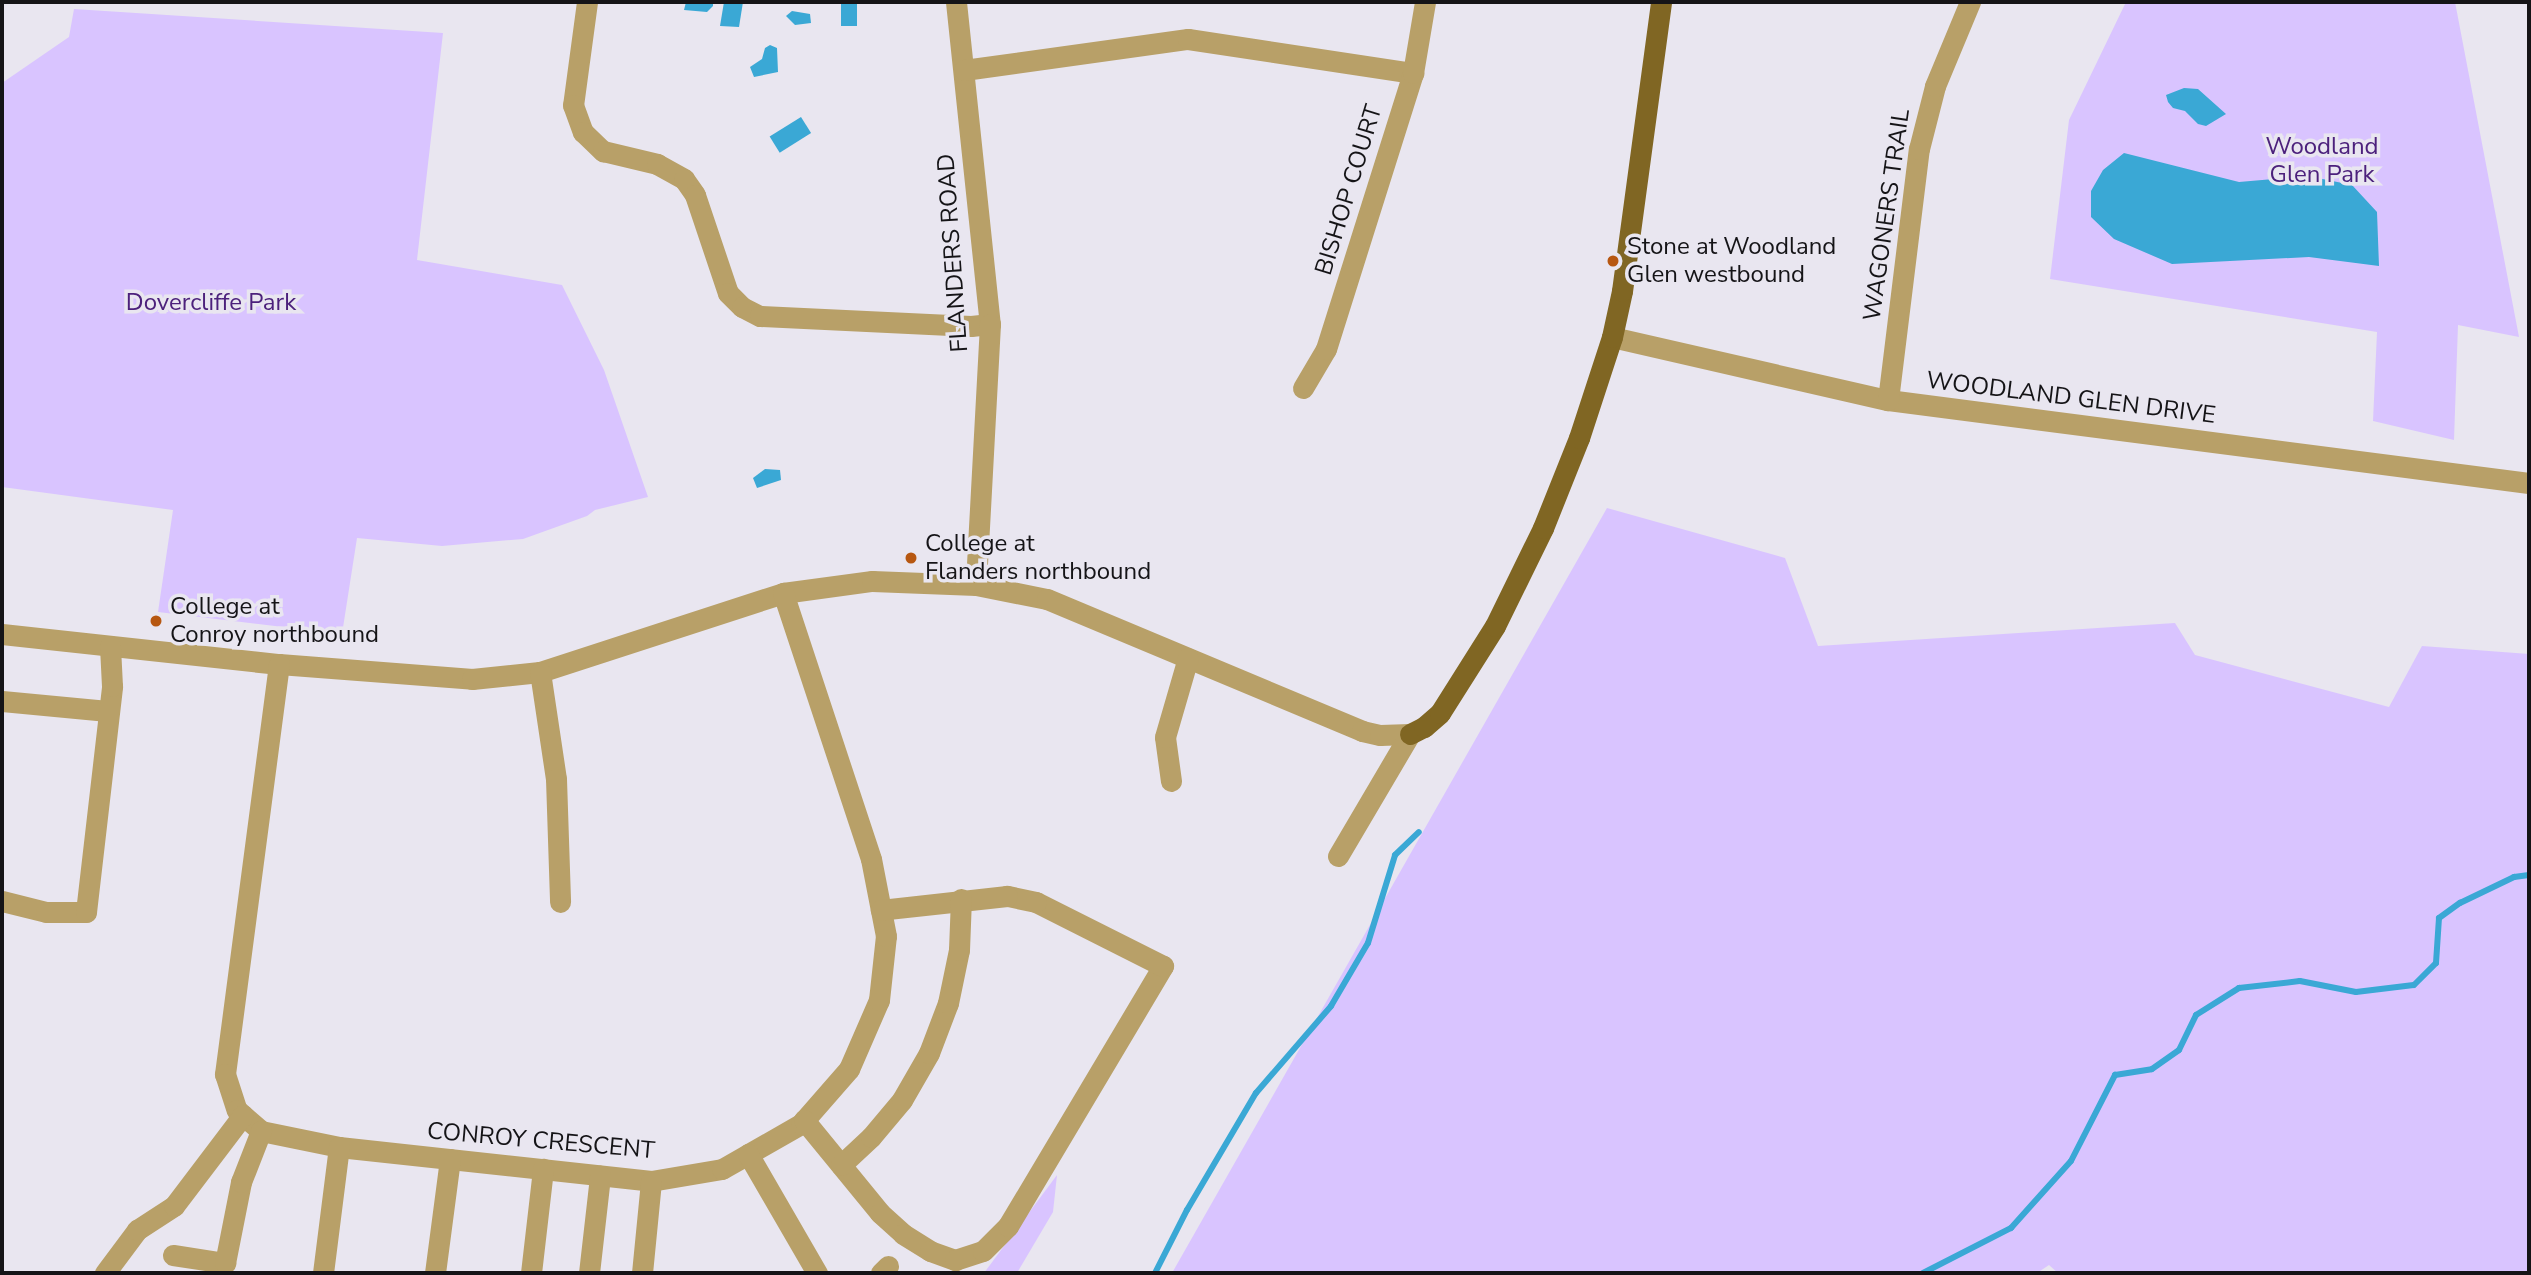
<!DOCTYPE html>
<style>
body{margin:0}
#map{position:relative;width:2531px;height:1275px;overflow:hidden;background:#e9e6f0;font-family:"Nunito Sans",sans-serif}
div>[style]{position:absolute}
.green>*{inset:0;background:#d9c4ff}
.water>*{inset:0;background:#3aa8d5;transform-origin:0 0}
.stream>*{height:6px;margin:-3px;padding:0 3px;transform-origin:3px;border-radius:3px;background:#3aa8d5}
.minor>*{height:21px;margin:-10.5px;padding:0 10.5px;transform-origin:10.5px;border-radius:10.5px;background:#b8a068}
.major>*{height:21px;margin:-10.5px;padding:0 10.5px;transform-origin:10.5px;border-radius:10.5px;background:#806623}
.dots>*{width:19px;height:19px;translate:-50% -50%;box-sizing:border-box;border:4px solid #e9e6f0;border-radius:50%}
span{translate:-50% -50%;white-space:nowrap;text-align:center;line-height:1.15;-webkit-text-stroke:7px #e9e6f0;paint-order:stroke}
.park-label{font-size:24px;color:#4c217c}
.street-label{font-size:24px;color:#151417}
.poi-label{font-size:24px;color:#151417}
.left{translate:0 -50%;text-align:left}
.frame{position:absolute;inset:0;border:4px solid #151417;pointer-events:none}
</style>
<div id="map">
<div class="green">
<div style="clip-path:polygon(2126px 2px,2455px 2px,2519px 337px,2458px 325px,2454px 440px,2373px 421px,2377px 332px,2050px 279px,2069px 120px)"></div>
<div style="clip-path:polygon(74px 9px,443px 33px,417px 260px,562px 285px,604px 370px,648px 497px,595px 510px,587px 516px,523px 539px,442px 546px,357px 538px,342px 634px,158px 612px,173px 510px,2px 487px,2px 83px,69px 37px)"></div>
<div style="clip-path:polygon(1607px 508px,1785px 558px,1818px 646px,2175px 623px,2195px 655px,2389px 707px,2422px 646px,2529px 654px,2529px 1273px,2058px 1273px,2049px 1265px,2037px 1273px,1172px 1273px)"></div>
<div style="clip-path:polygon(1057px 1175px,1053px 1212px,1017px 1273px,984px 1273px)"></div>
</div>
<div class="water">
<div style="clip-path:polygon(686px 2px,713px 2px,713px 6px,707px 12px,684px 10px)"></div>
<div style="clip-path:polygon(724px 2px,743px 2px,739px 27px,720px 26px)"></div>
<div style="left:841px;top:2px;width:16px;height:24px"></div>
<div style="clip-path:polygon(792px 11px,810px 14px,811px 23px,795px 25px,786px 16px)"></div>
<div style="clip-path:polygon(770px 45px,777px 48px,778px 72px,754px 77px,750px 67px,762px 59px,765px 48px)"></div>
<div style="clip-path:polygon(2184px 88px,2198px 89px,2226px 114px,2206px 126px,2198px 124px,2185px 111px,2173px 108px,2168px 102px,2166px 95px)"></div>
<div style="left:801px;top:117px;width:19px;height:37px;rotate:58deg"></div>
<div style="clip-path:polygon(2124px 153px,2239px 182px,2308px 176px,2352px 185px,2377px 212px,2379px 266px,2309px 257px,2172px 264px,2114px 239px,2091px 217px,2091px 191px,2103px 170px)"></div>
<div style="clip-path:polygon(765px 469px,780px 470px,781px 480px,757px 488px,753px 478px)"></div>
</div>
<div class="stream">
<div style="left:1155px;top:1273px;width:71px;rotate:-63.1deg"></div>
<div style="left:1187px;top:1210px;width:136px;rotate:-59.5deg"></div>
<div style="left:1256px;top:1093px;width:115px;rotate:-49.2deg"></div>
<div style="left:1331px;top:1006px;width:73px;rotate:-59.6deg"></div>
<div style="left:1368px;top:943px;width:92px;rotate:-72.9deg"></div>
<div style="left:1395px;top:855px;width:33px;rotate:-44deg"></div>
<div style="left:1923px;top:1273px;width:99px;rotate:-27.1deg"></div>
<div style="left:2011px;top:1228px;width:90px;rotate:-48.2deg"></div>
<div style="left:2071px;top:1161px;width:97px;rotate:-62.9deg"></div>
<div style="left:2115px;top:1075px;width:37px;rotate:-9deg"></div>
<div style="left:2152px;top:1069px;width:33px;rotate:-35deg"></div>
<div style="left:2179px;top:1050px;width:39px;rotate:-64deg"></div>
<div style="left:2196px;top:1015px;width:51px;rotate:-32.1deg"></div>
<div style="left:2239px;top:988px;width:61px;rotate:-6.5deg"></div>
<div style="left:2300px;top:981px;width:57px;rotate:11.1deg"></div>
<div style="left:2356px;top:992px;width:58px;rotate:-6.9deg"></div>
<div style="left:2414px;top:985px;width:31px;rotate:-45deg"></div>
<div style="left:2436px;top:963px;width:45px;rotate:-86.2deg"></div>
<div style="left:2439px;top:918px;width:26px;rotate:-36deg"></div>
<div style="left:2460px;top:903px;width:60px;rotate:-25.7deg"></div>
<div style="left:2514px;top:877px;width:15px;rotate:-8deg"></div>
</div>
<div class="minor">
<div style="left:587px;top:2px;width:104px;rotate:97.7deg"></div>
<div style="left:573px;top:105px;width:29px;rotate:70deg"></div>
<div style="left:583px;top:132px;width:28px;rotate:44deg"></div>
<div style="left:603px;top:151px;width:56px;rotate:13.5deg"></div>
<div style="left:657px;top:164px;width:31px;rotate:29deg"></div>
<div style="left:684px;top:179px;width:19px;rotate:55deg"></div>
<div style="left:695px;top:195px;width:103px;rotate:71.4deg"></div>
<div style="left:728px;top:293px;width:20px;rotate:45deg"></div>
<div style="left:742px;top:307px;width:20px;rotate:27deg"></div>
<div style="left:760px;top:316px;width:211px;rotate:2.7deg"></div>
<div style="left:971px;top:326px;width:19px;rotate:-6deg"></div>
<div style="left:956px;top:2px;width:324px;rotate:84deg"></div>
<div style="left:990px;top:324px;width:261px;rotate:93.1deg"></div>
<div style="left:964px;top:70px;width:226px;rotate:-7.9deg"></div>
<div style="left:1188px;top:39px;width:228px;rotate:8.6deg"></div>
<div style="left:1612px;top:337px;width:283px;rotate:12.9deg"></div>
<div style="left:1888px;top:400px;width:646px;rotate:7.38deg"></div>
<div style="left:1303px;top:388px;width:45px;rotate:-59.5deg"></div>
<div style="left:1326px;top:349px;width:289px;rotate:-72.5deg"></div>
<div style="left:1413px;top:73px;width:72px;rotate:-80.4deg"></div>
<div style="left:1888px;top:400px;width:253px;rotate:-83deg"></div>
<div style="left:1919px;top:149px;width:65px;rotate:-75.7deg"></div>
<div style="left:1935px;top:86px;width:91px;rotate:-67.4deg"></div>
<div style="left:2px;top:634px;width:279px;rotate:6.2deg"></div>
<div style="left:279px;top:664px;width:194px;rotate:4.4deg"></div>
<div style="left:472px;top:679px;width:68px;rotate:-5.9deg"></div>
<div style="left:540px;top:672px;width:256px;rotate:-18deg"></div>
<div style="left:783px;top:593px;width:90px;rotate:-7.7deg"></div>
<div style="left:872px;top:581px;width:104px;rotate:2.2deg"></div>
<div style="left:976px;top:585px;width:72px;rotate:11.2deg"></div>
<div style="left:1047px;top:599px;width:342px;rotate:22.7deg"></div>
<div style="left:1362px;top:731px;width:18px;rotate:13deg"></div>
<div style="left:1380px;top:735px;width:30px;rotate:-2deg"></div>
<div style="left:279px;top:664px;width:414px;rotate:97.5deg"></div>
<div style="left:225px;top:1074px;width:38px;rotate:72deg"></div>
<div style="left:237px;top:1110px;width:32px;rotate:41deg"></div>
<div style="left:261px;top:1131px;width:80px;rotate:11.6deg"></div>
<div style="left:339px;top:1147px;width:314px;rotate:6.2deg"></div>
<div style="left:651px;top:1181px;width:72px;rotate:-9.6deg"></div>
<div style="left:722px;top:1169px;width:91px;rotate:-29.7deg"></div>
<div style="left:801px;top:1124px;width:73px;rotate:-48.9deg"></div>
<div style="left:849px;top:1069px;width:75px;rotate:-66.5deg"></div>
<div style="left:879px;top:1000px;width:64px;rotate:-83.8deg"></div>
<div style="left:886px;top:936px;width:78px;rotate:-101deg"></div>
<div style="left:871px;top:859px;width:280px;rotate:-108.3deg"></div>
<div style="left:540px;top:672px;width:108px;rotate:81.5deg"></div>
<div style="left:556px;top:779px;width:123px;rotate:88.1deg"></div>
<div style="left:2px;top:701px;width:106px;rotate:5.4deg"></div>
<div style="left:1171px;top:781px;width:44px;rotate:-97.8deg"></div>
<div style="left:1165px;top:737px;width:82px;rotate:-73.8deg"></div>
<div style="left:1338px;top:856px;width:142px;rotate:-59.5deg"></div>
<div style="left:2px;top:901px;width:45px;rotate:14deg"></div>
<div style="left:46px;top:912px;width:40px"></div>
<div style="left:86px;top:912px;width:227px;rotate:-83.4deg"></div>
<div style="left:112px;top:686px;width:40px;rotate:-92.9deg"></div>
<div style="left:804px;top:1120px;width:120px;rotate:50.7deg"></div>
<div style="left:880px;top:1213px;width:31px;rotate:42deg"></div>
<div style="left:903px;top:1234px;width:32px;rotate:32deg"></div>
<div style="left:930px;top:1251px;width:27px;rotate:20deg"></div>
<div style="left:955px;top:1260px;width:29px;rotate:-18deg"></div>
<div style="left:983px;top:1251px;width:35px;rotate:-45deg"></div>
<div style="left:1008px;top:1226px;width:303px;rotate:-59.2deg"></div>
<div style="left:1163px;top:966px;width:142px;rotate:-153.3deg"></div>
<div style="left:1036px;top:902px;width:30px;rotate:-168deg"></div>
<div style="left:1007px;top:896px;width:127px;rotate:173.7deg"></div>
<div style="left:748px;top:1154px;width:138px;rotate:59.9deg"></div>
<div style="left:841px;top:1165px;width:41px;rotate:-43deg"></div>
<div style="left:871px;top:1137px;width:48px;rotate:-50deg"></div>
<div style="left:902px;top:1100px;width:54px;rotate:-60.1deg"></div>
<div style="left:929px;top:1053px;width:53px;rotate:-69.2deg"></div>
<div style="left:948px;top:1003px;width:54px;rotate:-78.3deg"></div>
<div style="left:959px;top:950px;width:51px;rotate:-87.8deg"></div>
<div style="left:173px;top:1255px;width:53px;rotate:8.7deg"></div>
<div style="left:225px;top:1263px;width:83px;rotate:-78.8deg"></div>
<div style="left:241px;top:1182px;width:55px;rotate:-68.6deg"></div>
<div style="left:105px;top:1273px;width:54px;rotate:-53.3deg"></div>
<div style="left:137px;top:1230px;width:44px;rotate:-33deg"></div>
<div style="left:174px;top:1206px;width:114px;rotate:-52.8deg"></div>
<div style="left:323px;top:1273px;width:127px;rotate:-82.8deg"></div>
<div style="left:435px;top:1273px;width:115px;rotate:-82.5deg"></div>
<div style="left:531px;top:1273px;width:105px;rotate:-83.4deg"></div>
<div style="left:589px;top:1273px;width:98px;rotate:-83.5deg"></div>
<div style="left:642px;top:1273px;width:92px;rotate:-84.4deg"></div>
<div style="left:881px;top:1273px;width:10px;rotate:-45deg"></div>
</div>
<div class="major">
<div style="left:1410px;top:734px;width:16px;rotate:-27deg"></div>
<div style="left:1424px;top:727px;width:21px;rotate:-41deg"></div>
<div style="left:1440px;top:713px;width:103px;rotate:-57.7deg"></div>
<div style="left:1495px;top:626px;width:109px;rotate:-63.9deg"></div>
<div style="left:1543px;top:528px;width:97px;rotate:-68.2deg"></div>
<div style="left:1579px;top:438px;width:106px;rotate:-71.9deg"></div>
<div style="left:1612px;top:337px;width:47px;rotate:-77.7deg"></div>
<div style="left:1622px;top:291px;width:292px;rotate:-82.3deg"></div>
</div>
<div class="dots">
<div style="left:1613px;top:261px;background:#b75711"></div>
<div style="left:911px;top:558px;background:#b75711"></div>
<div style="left:156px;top:621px;background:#b75711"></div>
</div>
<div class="park-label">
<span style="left:2322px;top:161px">Woodland<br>Glen Park</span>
<span style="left:211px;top:303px">Dovercliffe Park</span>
</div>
<div class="street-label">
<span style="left:1349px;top:190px;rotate:-73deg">BISHOP COURT</span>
<span style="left:1887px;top:215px;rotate:-82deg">WAGONERS TRAIL</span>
<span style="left:953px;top:253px;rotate:-94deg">FLANDERS ROAD</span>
<span style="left:2071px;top:398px;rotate:7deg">WOODLAND GLEN DRIVE</span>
<span style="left:541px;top:1141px;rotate:5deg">CONROY CRESCENT</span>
</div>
<div class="poi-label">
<span class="left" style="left:1627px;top:261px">Stone at Woodland<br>Glen westbound</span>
<span class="left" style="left:925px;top:558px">College at<br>Flanders northbound</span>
<span class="left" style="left:170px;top:621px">College at<br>Conroy northbound</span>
</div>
<div class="frame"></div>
</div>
